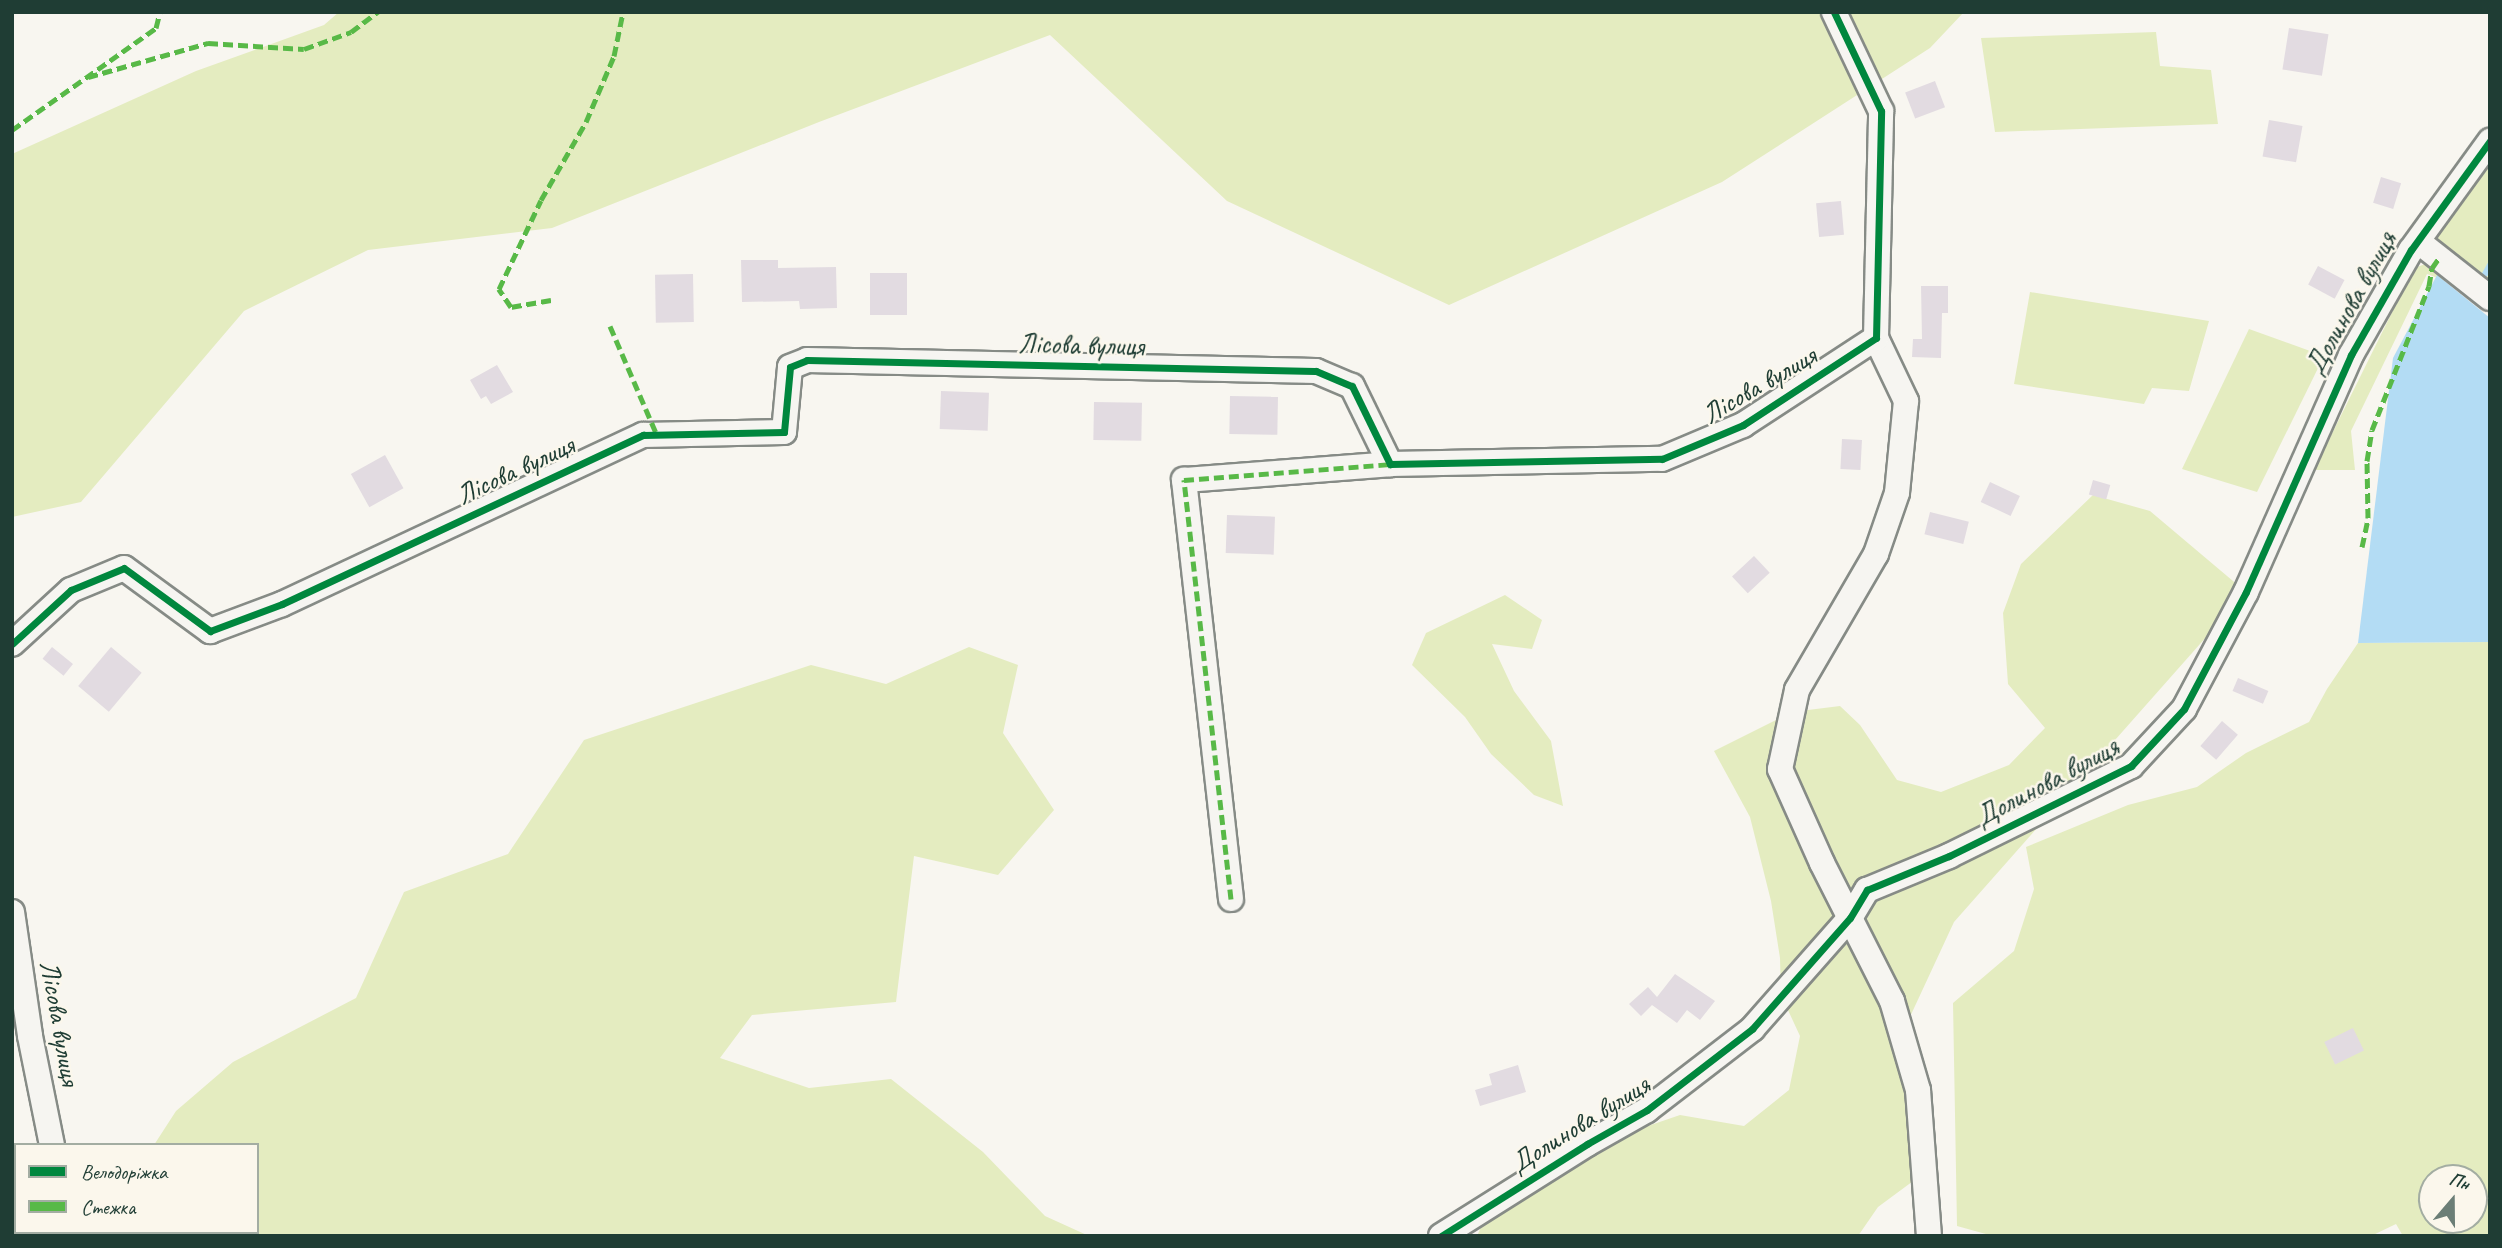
<!DOCTYPE html>
<meta charset="utf-8">
<style>
body{margin:0}
#map{position:relative;width:2502px;height:1248px;overflow:hidden;background:#f8f6f0;font-family:Caveat,sans-serif}
div>[style]{position:absolute}
.green>*{inset:0;background:#e4ecc0}
.water>*{inset:0;background:#b3dcf4}
.stream>*{height:6px;margin:-3px;padding:0 3px;transform-origin:3px;border-radius:3px;background:#b3dcf4}
.building>*{inset:0;background:#e2dbe1;transform-origin:0 0}
.roads{filter:drop-shadow(2px 0 #868b86) drop-shadow(-2px 0 #868b86) drop-shadow(0 2px #868b86) drop-shadow(0 -2px #868b86)}
.minor>*{height:24px;margin:-12px;padding:0 12px;transform-origin:12px;border-radius:12px;background:#f6f5f1}
.quiet>*{height:5px;margin-top:-2.5px;transform-origin:0;background:repeating-linear-gradient(90deg,#58b947 0 10px,transparent 0 15px)}
.cycleway>*{height:7px;margin:-3.5px;padding:0 3.5px;transform-origin:3.5px;border-radius:3.5px;background:#00873e}
span{translate:-50% -50%;white-space:nowrap;text-align:center;line-height:1.15;-webkit-text-stroke:5px #fbf7ec;paint-order:stroke}
.street-label{font-size:28px;color:#1f3d34}
.frame{position:absolute;inset:0;border:14px solid #1f3d34;pointer-events:none}
.legend{position:absolute;left:14px;top:1143px;width:245px;height:91px;box-sizing:border-box;background:#fbf7ec;border:2px solid #a3ada2;margin:0;padding:9px 12px;list-style:none;font-size:21px;color:#1f3d34}
.legend li{display:flex;align-items:center;gap:14px;height:35px}
.legend b{width:35px;border:2px solid #a3ada2}
.north{position:absolute;left:2418px;top:1164px;width:70px;height:70px;box-sizing:border-box;background:#fbf7ec;border:2px solid #a3ada2;border-radius:50%;rotate:20deg;font-size:19px;font-weight:700;line-height:28px;text-align:center;color:#1f3d34}
.north::after{content:'';display:block;margin:auto;width:24px;height:32px;background:#6b7e76;clip-path:polygon(50% 0,100% 100%,50% 72%,0 100%)}
</style>
<div id="map">
<div class="green">
<div style="clip-path:polygon(339px 12px,1964px 12px,1930px 48px,1722px 182px,1449px 305px,1227px 201px,1050px 35px,819px 122px,552px 228px,368px 250px,244px 311px,81px 502px,12px 517px,12px 154px,196px 71px,324px 25px)"></div>
<div style="clip-path:polygon(2156px 32px,2160px 66px,2211px 70px,2218px 124px,1995px 132px,1981px 38px)"></div>
<div style="clip-path:polygon(2490px 141px,2490px 297px,2419px 242px)"></div>
<div style="clip-path:polygon(2434px 261px,2459px 286px,2427px 274px,2351px 431px,2355px 470px,2314px 470px,2414px 268px)"></div>
<div style="clip-path:polygon(2030px 292px,2209px 321px,2189px 391px,2152px 388px,2144px 404px,2014px 384px)"></div>
<div style="clip-path:polygon(2249px 329px,2324px 356px,2257px 492px,2182px 469px)"></div>
<div style="clip-path:polygon(2093px 495px,2150px 511px,2246px 592px,1954px 922px,1902px 1034px,1924px 1173px,1878px 1207px,1858px 1236px,1477px 1236px,1491px 1205px,1578px 1150px,1680px 1115px,1744px 1126px,1789px 1090px,1800px 1036px,1781px 995px,1780px 958px,1771px 901px,1750px 817px,1714px 751px,1792px 712px,1840px 706px,1860px 725px,1897px 780px,1941px 792px,2009px 765px,2045px 728px,2008px 684px,2003px 613px,2021px 564px)"></div>
<div style="clip-path:polygon(1505px 595px,1542px 620px,1532px 649px,1492px 644px,1514px 691px,1551px 741px,1563px 806px,1534px 795px,1491px 754px,1465px 717px,1412px 665px,1426px 633px)"></div>
<div style="clip-path:polygon(evenodd,2490px 642px,2490px 1236px,2403px 1236px,2396px 1224px,2371px 1236px,1993px 1236px,1957px 1226px,1953px 1003px,2014px 951px,2034px 889px,2026px 847px,2128px 805px,2197px 787px,2246px 753px,2309px 722px,2327px 689px,2358px 643px,2490px 642px,2432px 1178px,2474px 1178px,2474px 1220px,2432px 1220px,2432px 1178px)"></div>
<div style="clip-path:polygon(969px 647px,1018px 665px,1003px 733px,1054px 810px,998px 875px,914px 856px,896px 1002px,752px 1015px,720px 1058px,809px 1088px,891px 1079px,983px 1152px,1045px 1216px,1089px 1236px,94px 1236px,96px 1232px,257px 1232px,257px 1145px,154px 1145px,176px 1111px,233px 1062px,356px 998px,404px 892px,508px 854px,584px 740px,811px 665px,886px 684px)"></div>
</div>
<div class="water">
<div style="clip-path:polygon(2437px 275px,2490px 318px,2490px 642px,2358px 643px,2393px 358px)"></div>
</div>
<div class="stream">
<div style="left:2485px;top:274px;width:10px;rotate:-61deg"></div>
</div>
<div class="building">
<div style="left:2289px;top:28px;width:40px;height:42px;rotate:9deg"></div>
<div style="left:1935px;top:81px;width:28px;height:32px;rotate:69deg"></div>
<div style="left:2269px;top:120px;width:34px;height:37px;rotate:10deg"></div>
<div style="left:2381px;top:177px;width:21px;height:27px;rotate:17deg"></div>
<div style="left:1841px;top:201px;width:34px;height:25px;rotate:85deg"></div>
<div style="clip-path:polygon(741px 260px,778px 260px,778px 268px,836px 267px,837px 308px,800px 309px,799px 301px,742px 302px)"></div>
<div style="left:2318px;top:266px;width:30px;height:21px;rotate:28deg"></div>
<div style="left:870px;top:273px;width:37px;height:42px"></div>
<div style="left:693px;top:274px;width:48px;height:38px;rotate:89deg"></div>
<div style="clip-path:polygon(1921px 286px,1948px 286px,1948px 313px,1942px 313px,1941px 358px,1912px 357px,1913px 339px,1922px 339px)"></div>
<div style="clip-path:polygon(497px 365px,513px 392px,491px 404px,486px 396px,481px 399px,470px 380px)"></div>
<div style="left:941px;top:391px;width:48px;height:38px;rotate:2deg"></div>
<div style="left:1230px;top:396px;width:48px;height:38px;rotate:1deg"></div>
<div style="left:1094px;top:402px;width:48px;height:38px;rotate:1deg"></div>
<div style="left:1842px;top:439px;width:20px;height:30px;rotate:3deg"></div>
<div style="left:385px;top:455px;width:38px;height:39px;rotate:61deg"></div>
<div style="left:2093px;top:480px;width:18px;height:15px;rotate:16deg"></div>
<div style="left:1990px;top:482px;width:33px;height:22px;rotate:25deg"></div>
<div style="left:1930px;top:512px;width:40px;height:23px;rotate:14deg"></div>
<div style="left:1227px;top:515px;width:48px;height:38px;rotate:2deg"></div>
<div style="left:1754px;top:556px;width:23px;height:30px;rotate:47deg"></div>
<div style="left:52px;top:647px;width:27px;height:15px;rotate:39deg"></div>
<div style="left:111px;top:647px;width:40px;height:51px;rotate:40deg"></div>
<div style="left:2238px;top:678px;width:33px;height:14px;rotate:23deg"></div>
<div style="left:2222px;top:721px;width:21px;height:33px;rotate:41deg"></div>
<div style="clip-path:polygon(1675px 974px,1715px 1001px,1700px 1020px,1687px 1010px,1677px 1023px,1652px 1005px,1641px 1016px,1629px 1004px,1648px 987px,1657px 997px)"></div>
<div style="left:2353px;top:1028px;width:25px;height:32px;rotate:64deg"></div>
<div style="clip-path:polygon(1518px 1065px,1526px 1092px,1480px 1106px,1475px 1090px,1492px 1085px,1489px 1074px)"></div>
</div>
<div class="roads">
<div class="minor">
<div style="left:2419px;top:242px;width:90px;rotate:38.3deg"></div>
<div style="left:1876px;top:338px;width:70px;rotate:64.5deg"></div>
<div style="left:1906px;top:401px;width:92px;rotate:95.6deg"></div>
<div style="left:1897px;top:493px;width:65px;rotate:109deg"></div>
<div style="left:1876px;top:554px;width:157px;rotate:120.2deg"></div>
<div style="left:1797px;top:690px;width:81px;rotate:102.1deg"></div>
<div style="left:1780px;top:769px;width:103px;rotate:65.9deg"></div>
<div style="left:1822px;top:863px;width:155px;rotate:63.1deg"></div>
<div style="left:1892px;top:1001px;width:93px;rotate:73.7deg"></div>
<div style="left:1918px;top:1090px;width:146px;rotate:85.7deg"></div>
<div style="left:12px;top:644px;width:80px;rotate:-42.5deg"></div>
<div style="left:71px;top:590px;width:57px;rotate:-22.5deg"></div>
<div style="left:124px;top:568px;width:107px;rotate:36.2deg"></div>
<div style="left:210px;top:631px;width:77px;rotate:-20.6deg"></div>
<div style="left:282px;top:604px;width:399px;rotate:-25.1deg"></div>
<div style="left:643px;top:435px;width:141px;rotate:-1.2deg"></div>
<div style="left:784px;top:432px;width:65px;rotate:-84.7deg"></div>
<div style="left:790px;top:367px;width:18px;rotate:-22deg"></div>
<div style="left:807px;top:360px;width:509px;rotate:1.24deg"></div>
<div style="left:1316px;top:371px;width:39px;rotate:23deg"></div>
<div style="left:1352px;top:386px;width:87px;rotate:64deg"></div>
<div style="left:1390px;top:464px;width:272px;rotate:-1.1deg"></div>
<div style="left:1662px;top:459px;width:88px;rotate:-22.8deg"></div>
<div style="left:1743px;top:425px;width:159px;rotate:-33.2deg"></div>
<div style="left:1876px;top:338px;width:227px;rotate:-88.7deg"></div>
<div style="left:1881px;top:111px;width:110px;rotate:-115.4deg"></div>
<div style="left:1231px;top:899px;width:422px;rotate:-96.4deg"></div>
<div style="left:1184px;top:480px;width:207px;rotate:-4.4deg"></div>
<div style="left:12px;top:912px;width:125px;rotate:81.7deg"></div>
<div style="left:30px;top:1036px;width:111px;rotate:78.6deg"></div>
<div style="left:70px;top:1232px;width:4px;rotate:90deg"></div>
<div style="left:1441px;top:1236px;width:173px;rotate:-32.2deg"></div>
<div style="left:1587px;top:1144px;width:69px;rotate:-29.5deg"></div>
<div style="left:1647px;top:1110px;width:133px;rotate:-37.6deg"></div>
<div style="left:1752px;top:1029px;width:148px;rotate:-48.6deg"></div>
<div style="left:1850px;top:918px;width:33px;rotate:-59deg"></div>
<div style="left:1867px;top:890px;width:89px;rotate:-22.5deg"></div>
<div style="left:1949px;top:856px;width:203px;rotate:-26.3deg"></div>
<div style="left:2131px;top:766px;width:78px;rotate:-47.1deg"></div>
<div style="left:2184px;top:709px;width:132px;rotate:-62.1deg"></div>
<div style="left:2246px;top:592px;width:259px;rotate:-66.1deg"></div>
<div style="left:2351px;top:355px;width:121px;rotate:-60.3deg"></div>
<div style="left:2411px;top:250px;width:135px;rotate:-54.1deg"></div>
</div>
</div>
<div class="quiet">
<div style="left:88px;top:77px;width:125px;rotate:-15.8deg"></div>
<div style="left:208px;top:43px;width:96px;rotate:3.6deg"></div>
<div style="left:304px;top:49px;width:50px;rotate:-19.9deg"></div>
<div style="left:351px;top:32px;width:34px;rotate:-37deg"></div>
<div style="left:12px;top:130px;width:176px;rotate:-35.3deg"></div>
<div style="left:156px;top:28px;width:16px;rotate:-76deg"></div>
<div style="left:551px;top:300px;width:41px;rotate:170.1deg"></div>
<div style="left:511px;top:307px;width:22px;rotate:-124deg"></div>
<div style="left:499px;top:289px;width:98px;rotate:-64.7deg"></div>
<div style="left:541px;top:200px;width:90px;rotate:-60deg"></div>
<div style="left:586px;top:122px;width:72px;rotate:-67deg"></div>
<div style="left:614px;top:56px;width:45px;rotate:-78.4deg"></div>
<div style="left:610px;top:326px;width:119px;rotate:66.7deg"></div>
<div style="left:2362px;top:547px;width:30px;rotate:-78deg"></div>
<div style="left:2368px;top:518px;width:57px;rotate:-91deg"></div>
<div style="left:2367px;top:461px;width:31px;rotate:-81deg"></div>
<div style="left:2372px;top:430px;width:155px;rotate:-68.4deg"></div>
<div style="left:2429px;top:286px;width:18px;rotate:-81deg"></div>
<div style="left:2432px;top:268px;width:12px;rotate:-55deg"></div>
<div style="left:1231px;top:899px;width:422px;rotate:-96.4deg"></div>
<div style="left:1184px;top:480px;width:207px;rotate:-4.4deg"></div>
</div>
<div class="cycleway">
<div style="left:12px;top:644px;width:80px;rotate:-42.5deg"></div>
<div style="left:71px;top:590px;width:57px;rotate:-22.5deg"></div>
<div style="left:124px;top:568px;width:107px;rotate:36.2deg"></div>
<div style="left:210px;top:631px;width:77px;rotate:-20.6deg"></div>
<div style="left:282px;top:604px;width:399px;rotate:-25.1deg"></div>
<div style="left:643px;top:435px;width:141px;rotate:-1.2deg"></div>
<div style="left:784px;top:432px;width:65px;rotate:-84.7deg"></div>
<div style="left:790px;top:367px;width:18px;rotate:-22deg"></div>
<div style="left:807px;top:360px;width:509px;rotate:1.24deg"></div>
<div style="left:1316px;top:371px;width:39px;rotate:23deg"></div>
<div style="left:1352px;top:386px;width:87px;rotate:64deg"></div>
<div style="left:1390px;top:464px;width:272px;rotate:-1.1deg"></div>
<div style="left:1662px;top:459px;width:88px;rotate:-22.8deg"></div>
<div style="left:1743px;top:425px;width:159px;rotate:-33.2deg"></div>
<div style="left:1876px;top:338px;width:227px;rotate:-88.7deg"></div>
<div style="left:1881px;top:111px;width:110px;rotate:-115.4deg"></div>
<div style="left:1441px;top:1236px;width:173px;rotate:-32.2deg"></div>
<div style="left:1587px;top:1144px;width:69px;rotate:-29.5deg"></div>
<div style="left:1647px;top:1110px;width:133px;rotate:-37.6deg"></div>
<div style="left:1752px;top:1029px;width:148px;rotate:-48.6deg"></div>
<div style="left:1850px;top:918px;width:33px;rotate:-59deg"></div>
<div style="left:1867px;top:890px;width:89px;rotate:-22.5deg"></div>
<div style="left:1949px;top:856px;width:203px;rotate:-26.3deg"></div>
<div style="left:2131px;top:766px;width:78px;rotate:-47.1deg"></div>
<div style="left:2184px;top:709px;width:132px;rotate:-62.1deg"></div>
<div style="left:2246px;top:592px;width:259px;rotate:-66.1deg"></div>
<div style="left:2351px;top:355px;width:121px;rotate:-60.3deg"></div>
<div style="left:2411px;top:250px;width:135px;rotate:-54.1deg"></div>
</div>
<div class="street-label">
<span style="left:2351px;top:303px;rotate:-61deg">Долинова вулиця</span>
<span style="left:1081px;top:345px;rotate:1deg">Лісова вулиця</span>
<span style="left:1759px;top:385px;rotate:-30deg">Лісова вулиця</span>
<span style="left:515px;top:470px;rotate:-25deg">Лісова вулиця</span>
<span style="left:2047px;top:782px;rotate:-28deg">Долинова вулиця</span>
<span style="left:60px;top:1023px;rotate:80deg">Лісова вулиця</span>
<span style="left:1580px;top:1124px;rotate:-32deg">Долинова вулиця</span>
</div>
<div class="frame"></div>
<ul class="legend">
<li><b style="height:9px;background:#00873e"></b>Велодоріжка</li>
<li><b style="height:9px;background:#58b947"></b>Стежка</li>
</ul>
<div class="north">Пн</div>
</div>
